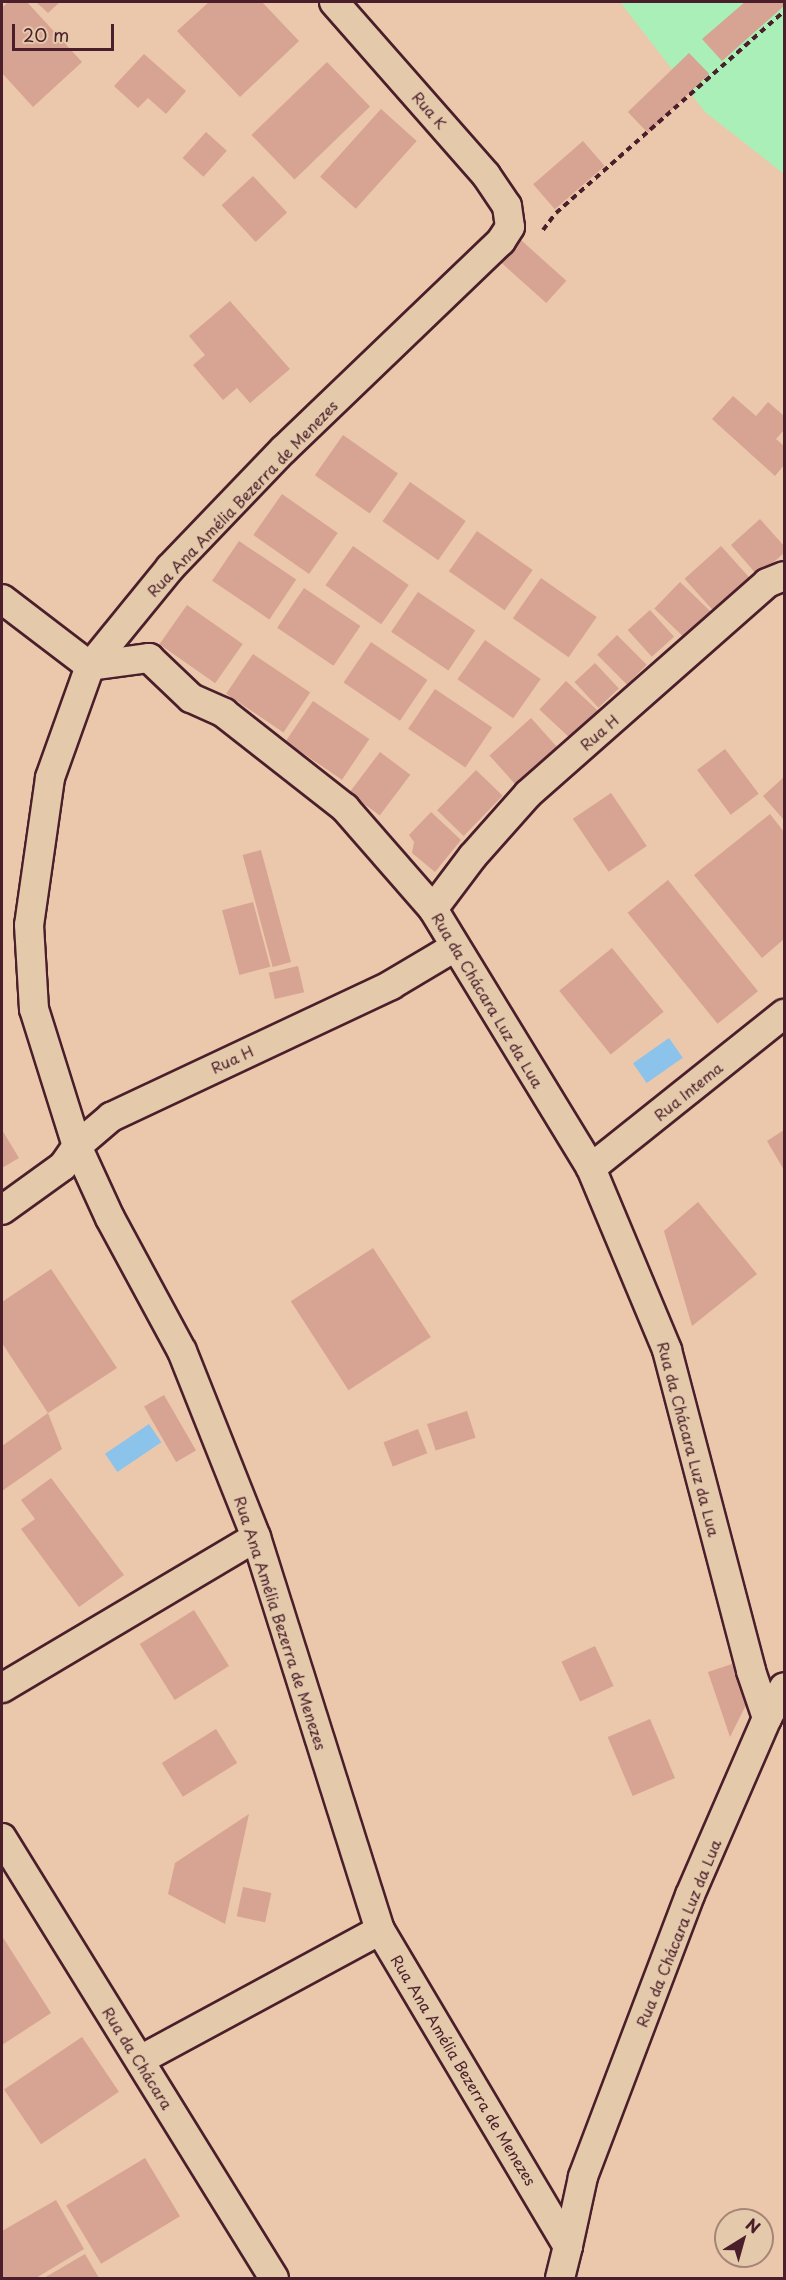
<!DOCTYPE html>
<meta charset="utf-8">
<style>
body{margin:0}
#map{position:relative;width:786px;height:2280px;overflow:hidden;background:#ebc8ab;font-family:"Playpen Sans",sans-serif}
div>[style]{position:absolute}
.green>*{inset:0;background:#aaeeb8}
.water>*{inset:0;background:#8cc3eb;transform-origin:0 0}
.building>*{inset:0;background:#d7a392;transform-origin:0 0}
.path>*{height:4px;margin-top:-2px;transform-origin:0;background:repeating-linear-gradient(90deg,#4a1f2b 0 6px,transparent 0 10.5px)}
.roads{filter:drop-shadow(2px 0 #4a1f2b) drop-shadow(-2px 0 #4a1f2b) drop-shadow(0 2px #4a1f2b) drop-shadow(0 -2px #4a1f2b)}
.minor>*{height:28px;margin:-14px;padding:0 14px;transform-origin:14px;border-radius:14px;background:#e4c9ab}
span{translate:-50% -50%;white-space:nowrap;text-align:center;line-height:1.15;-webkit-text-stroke:4.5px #e4c9ab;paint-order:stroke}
.street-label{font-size:15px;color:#4a1f2b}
.frame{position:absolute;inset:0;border:3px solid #4a1f2b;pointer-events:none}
.north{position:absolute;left:714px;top:2208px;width:60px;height:60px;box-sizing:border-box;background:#e4c9ab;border:2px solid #a68578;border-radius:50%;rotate:37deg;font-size:16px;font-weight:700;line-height:24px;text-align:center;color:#4a1f2b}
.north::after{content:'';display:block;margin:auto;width:21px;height:27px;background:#4a1f2b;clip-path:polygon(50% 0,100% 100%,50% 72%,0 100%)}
.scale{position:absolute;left:12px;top:24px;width:102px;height:27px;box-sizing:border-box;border:3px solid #4a1f2b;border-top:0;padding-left:8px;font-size:18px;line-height:21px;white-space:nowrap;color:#4a1f2b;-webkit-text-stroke:4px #e4c9ab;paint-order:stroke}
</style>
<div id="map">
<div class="green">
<div style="clip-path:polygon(620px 2px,784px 2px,784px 174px,705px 112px)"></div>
</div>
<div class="water">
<div style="left:669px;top:1038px;width:24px;height:44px;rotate:55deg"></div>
<div style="left:149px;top:1424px;width:22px;height:53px;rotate:56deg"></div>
</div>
<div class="building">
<div style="clip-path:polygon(8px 2px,27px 2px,82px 62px,33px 107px,2px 73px,2px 8px)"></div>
<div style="clip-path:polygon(36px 2px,60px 2px,48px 13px)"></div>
<div style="clip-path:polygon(209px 2px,262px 2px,299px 41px,240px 97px,177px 31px)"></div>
<div style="clip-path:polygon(745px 2px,784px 2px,784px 6px,722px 61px,702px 39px)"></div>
<div style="left:689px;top:53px;width:29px;height:85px;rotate:46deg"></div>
<div style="clip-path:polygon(144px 54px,186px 91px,166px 114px,148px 98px,138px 108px,114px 86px)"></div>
<div style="left:327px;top:62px;width:62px;height:105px;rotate:46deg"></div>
<div style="left:381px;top:109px;width:48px;height:91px;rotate:42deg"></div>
<div style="left:206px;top:132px;width:28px;height:35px;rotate:42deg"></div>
<div style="left:583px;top:141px;width:33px;height:66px;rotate:49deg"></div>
<div style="left:253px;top:176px;width:50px;height:43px;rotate:47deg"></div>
<div style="left:521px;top:240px;width:61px;height:30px;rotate:42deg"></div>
<div style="clip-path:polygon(230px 301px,290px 369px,250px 403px,237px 388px,223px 400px,193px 365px,205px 355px,189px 336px)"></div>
<div style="clip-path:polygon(733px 396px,756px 416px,768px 402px,784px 416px,784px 430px,776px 439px,784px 446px,784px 465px,775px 476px,712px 419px)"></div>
<div style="left:343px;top:435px;width:67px;height:49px;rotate:35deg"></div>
<div style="left:410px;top:482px;width:68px;height:48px;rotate:35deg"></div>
<div style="left:282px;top:494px;width:68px;height:50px;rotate:35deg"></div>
<div style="clip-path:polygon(760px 519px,784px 546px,784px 553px,758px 576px,731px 545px)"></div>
<div style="left:477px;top:531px;width:68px;height:49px;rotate:35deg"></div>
<div style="left:239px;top:541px;width:69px;height:48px;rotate:34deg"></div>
<div style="left:353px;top:546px;width:68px;height:48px;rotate:35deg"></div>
<div style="left:721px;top:546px;width:47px;height:49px;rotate:48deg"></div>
<div style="left:541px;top:578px;width:68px;height:49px;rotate:35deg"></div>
<div style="left:680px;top:582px;width:49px;height:37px;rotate:44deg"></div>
<div style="left:304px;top:588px;width:68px;height:48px;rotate:34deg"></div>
<div style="left:418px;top:592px;width:69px;height:48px;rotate:34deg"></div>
<div style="left:187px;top:605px;width:68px;height:48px;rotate:35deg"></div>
<div style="left:650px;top:610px;width:36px;height:30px;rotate:48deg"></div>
<div style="left:617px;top:635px;width:42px;height:28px;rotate:45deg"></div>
<div style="left:485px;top:640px;width:68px;height:48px;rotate:35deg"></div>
<div style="left:371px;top:642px;width:68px;height:49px;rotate:34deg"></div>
<div style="left:253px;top:654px;width:69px;height:48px;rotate:34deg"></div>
<div style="left:595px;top:663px;width:35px;height:28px;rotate:47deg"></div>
<div style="left:566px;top:681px;width:44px;height:39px;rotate:43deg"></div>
<div style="left:435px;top:689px;width:69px;height:48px;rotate:34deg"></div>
<div style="left:313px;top:701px;width:68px;height:49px;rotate:34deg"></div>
<div style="left:531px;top:718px;width:46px;height:56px;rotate:48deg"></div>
<div style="left:725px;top:749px;width:56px;height:35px;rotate:53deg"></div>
<div style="left:380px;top:752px;width:38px;height:51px;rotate:37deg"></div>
<div style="left:476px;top:770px;width:37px;height:56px;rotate:44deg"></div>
<div style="clip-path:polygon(784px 777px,784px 820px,763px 796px)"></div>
<div style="left:611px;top:793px;width:64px;height:46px;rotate:56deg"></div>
<div style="clip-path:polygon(431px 812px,461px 840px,435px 872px,412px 853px,414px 842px,409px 835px)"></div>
<div style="clip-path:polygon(770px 814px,784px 832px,784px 939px,762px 958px,694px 875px)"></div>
<div style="left:261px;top:850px;width:116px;height:19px;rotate:75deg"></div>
<div style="left:668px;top:880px;width:143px;height:52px;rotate:51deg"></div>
<div style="left:253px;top:902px;width:67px;height:32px;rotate:75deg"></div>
<div style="left:612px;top:948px;width:82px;height:68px;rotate:51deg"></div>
<div style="left:298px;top:966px;width:27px;height:30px;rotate:77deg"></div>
<div style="clip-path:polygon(2px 1130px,19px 1158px,2px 1168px)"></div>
<div style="clip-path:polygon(784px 1130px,784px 1170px,767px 1141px)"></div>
<div style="clip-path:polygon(698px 1202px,757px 1274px,692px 1326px,664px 1231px)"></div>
<div style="left:373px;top:1248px;width:106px;height:98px;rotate:57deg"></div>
<div style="clip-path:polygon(51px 1269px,117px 1368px,48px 1413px,2px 1343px,2px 1302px)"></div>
<div style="left:164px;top:1395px;width:64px;height:23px;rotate:60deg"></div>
<div style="left:467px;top:1411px;width:28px;height:42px;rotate:72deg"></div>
<div style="clip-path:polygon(48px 1413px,62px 1449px,2px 1491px,2px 1446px)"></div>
<div style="left:418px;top:1429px;width:26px;height:37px;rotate:69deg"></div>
<div style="clip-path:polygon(51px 1478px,124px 1575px,79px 1607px,21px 1529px,35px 1519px,21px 1500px)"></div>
<div style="left:194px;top:1610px;width:66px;height:64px;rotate:58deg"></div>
<div style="left:595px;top:1646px;width:44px;height:37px;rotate:65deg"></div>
<div style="clip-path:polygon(732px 1664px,746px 1705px,730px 1737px,708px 1672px)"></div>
<div style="left:650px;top:1719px;width:64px;height:46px;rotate:67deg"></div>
<div style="left:216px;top:1729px;width:40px;height:64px;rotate:58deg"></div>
<div style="clip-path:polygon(249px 1814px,225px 1924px,168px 1894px,175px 1863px)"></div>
<div style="left:243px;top:1887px;width:29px;height:30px;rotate:12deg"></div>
<div style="clip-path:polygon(2px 1936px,51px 2013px,2px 2045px)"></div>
<div style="left:82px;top:2037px;width:66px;height:94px;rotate:56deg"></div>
<div style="left:145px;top:2158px;width:68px;height:92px;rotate:59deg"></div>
<div style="clip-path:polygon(56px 2200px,84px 2249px,36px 2278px,2px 2278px,2px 2231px)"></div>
<div style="clip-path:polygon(85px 2254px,99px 2278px,44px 2278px)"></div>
</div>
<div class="path">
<div style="left:543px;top:230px;width:21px;rotate:-53deg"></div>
<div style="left:556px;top:213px;width:305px;rotate:-41.5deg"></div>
</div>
<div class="roads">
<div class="minor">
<div style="left:334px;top:2px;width:230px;rotate:48.7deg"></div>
<div style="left:486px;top:175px;width:37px;rotate:56deg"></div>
<div style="left:507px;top:206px;width:21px;rotate:82deg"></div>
<div style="left:510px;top:227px;width:17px;rotate:123deg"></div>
<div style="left:501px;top:241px;width:302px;rotate:136.2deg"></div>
<div style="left:283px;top:450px;width:163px;rotate:133.8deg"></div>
<div style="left:170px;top:568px;width:127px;rotate:129.2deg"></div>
<div style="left:90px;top:666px;width:119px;rotate:109.7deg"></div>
<div style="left:50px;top:778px;width:148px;rotate:98.1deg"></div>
<div style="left:29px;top:925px;width:84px;rotate:86.6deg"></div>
<div style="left:34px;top:1009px;width:144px;rotate:72.6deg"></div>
<div style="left:77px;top:1146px;width:79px;rotate:65.4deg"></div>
<div style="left:110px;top:1218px;width:151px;rotate:61.6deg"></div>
<div style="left:182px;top:1351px;width:200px;rotate:68.3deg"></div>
<div style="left:256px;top:1537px;width:412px;rotate:72.5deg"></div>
<div style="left:380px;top:1930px;width:368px;rotate:59.3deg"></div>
<div style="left:568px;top:2246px;width:33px;rotate:104deg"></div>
<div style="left:2px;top:599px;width:111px;rotate:37.3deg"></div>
<div style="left:90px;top:666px;width:60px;rotate:-7.7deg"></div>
<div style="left:149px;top:658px;width:58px;rotate:43.6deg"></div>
<div style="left:191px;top:698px;width:36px;rotate:24deg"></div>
<div style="left:224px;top:713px;width:154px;rotate:38.1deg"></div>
<div style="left:345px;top:808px;width:134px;rotate:48.9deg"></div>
<div style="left:433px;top:909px;width:303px;rotate:58.6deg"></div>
<div style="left:591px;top:1168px;width:197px;rotate:67.3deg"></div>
<div style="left:667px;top:1350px;width:332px;rotate:75.3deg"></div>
<div style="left:751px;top:1671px;width:50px;rotate:71.2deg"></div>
<div style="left:767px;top:1718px;width:193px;rotate:113.5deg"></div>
<div style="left:690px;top:1895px;width:302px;rotate:110.8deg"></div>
<div style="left:583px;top:2177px;width:71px;rotate:102.3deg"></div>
<div style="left:433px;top:909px;width:66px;rotate:-53deg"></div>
<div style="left:473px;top:856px;width:83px;rotate:-48.4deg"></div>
<div style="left:528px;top:794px;width:319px;rotate:-41.4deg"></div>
<div style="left:767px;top:583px;width:18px;rotate:-22deg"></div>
<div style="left:591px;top:1168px;width:247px;rotate:-38.6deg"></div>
<div style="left:2px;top:1210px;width:75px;rotate:-35.8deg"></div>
<div style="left:63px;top:1166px;width:24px;rotate:-55deg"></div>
<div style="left:77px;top:1146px;width:45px;rotate:-40.5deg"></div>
<div style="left:111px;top:1117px;width:310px;rotate:-25.2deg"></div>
<div style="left:391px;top:985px;width:74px;rotate:-30.7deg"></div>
<div style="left:2px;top:1688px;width:295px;rotate:-30.7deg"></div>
<div style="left:767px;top:1718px;width:35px;rotate:-61deg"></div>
<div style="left:2px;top:1838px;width:517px;rotate:58.28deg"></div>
<div style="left:140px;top:2060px;width:273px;rotate:-28.4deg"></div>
</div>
</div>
<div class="street-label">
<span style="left:430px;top:110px;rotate:49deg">Rua K</span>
<span style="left:242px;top:498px;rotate:-46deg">Rua Ana Amélia Bezerra de Menezes</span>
<span style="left:599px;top:732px;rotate:-41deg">Rua H</span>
<span style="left:488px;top:1000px;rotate:59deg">Rua da Chácara Luz da Lua</span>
<span style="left:232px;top:1059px;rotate:-25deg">Rua H</span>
<span style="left:688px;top:1091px;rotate:-39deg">Rua Intema</span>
<span style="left:689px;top:1439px;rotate:75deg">Rua da Chácara Luz da Lua</span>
<span style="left:281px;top:1623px;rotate:72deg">Rua Ana Amélia Bezerra de Menezes</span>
<span style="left:678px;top:1933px;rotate:-68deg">Rua da Chácara Luz da Lua</span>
<span style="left:138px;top:2058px;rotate:58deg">Rua da Chácara</span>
<span style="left:464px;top:2070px;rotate:59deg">Rua Ana Amélia Bezerra de Menezes</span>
</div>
<div class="frame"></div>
<div class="north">N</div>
<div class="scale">20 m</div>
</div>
